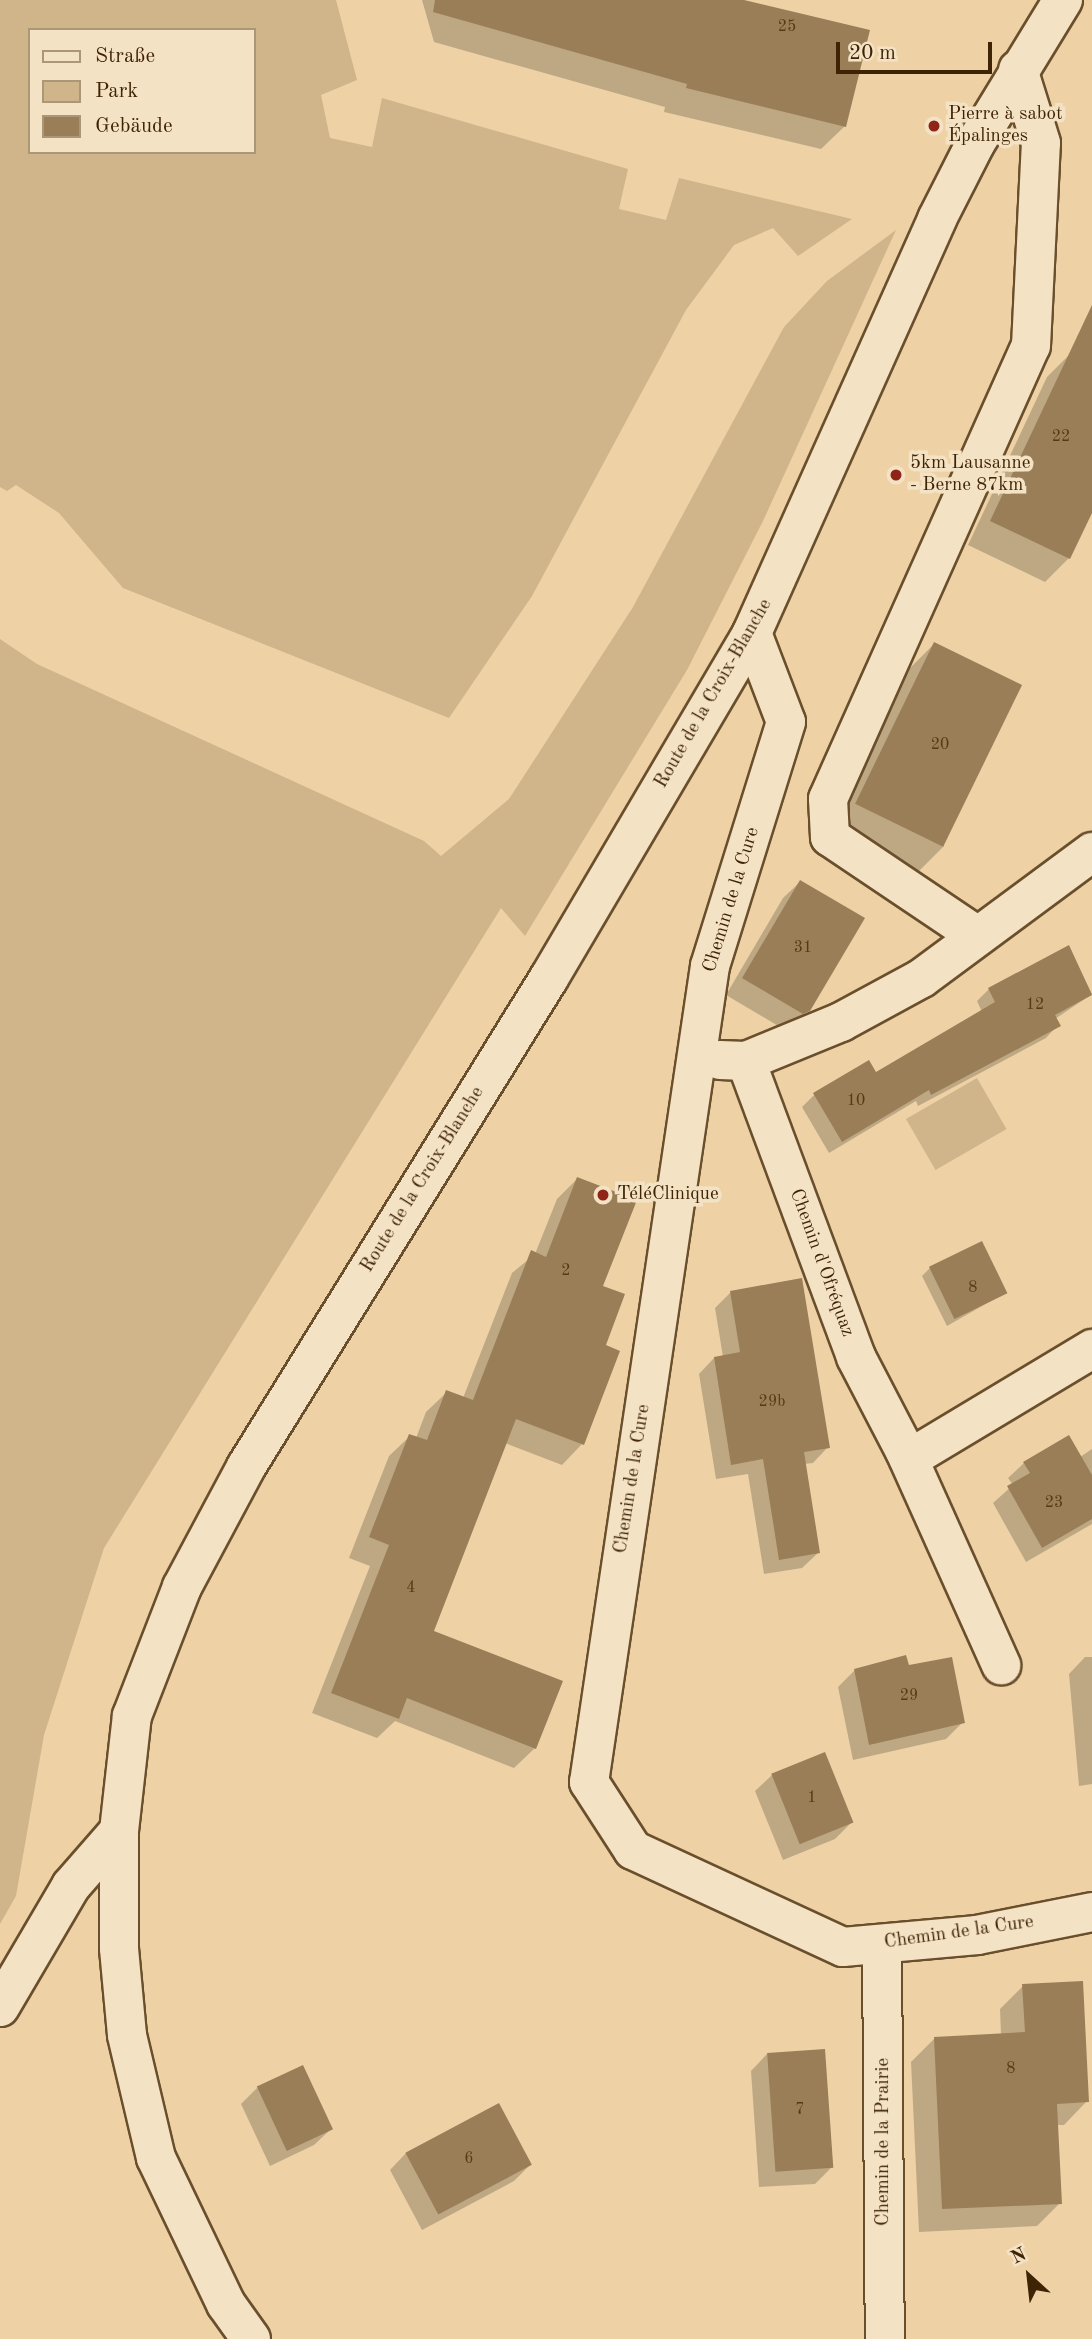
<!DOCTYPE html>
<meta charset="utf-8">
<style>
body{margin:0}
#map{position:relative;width:1092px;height:2339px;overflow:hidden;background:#eed2a6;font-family:"Old Standard TT",serif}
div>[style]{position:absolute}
.green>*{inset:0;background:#d0b48a;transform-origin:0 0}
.shadow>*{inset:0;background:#0003}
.building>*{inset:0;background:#9a7e58;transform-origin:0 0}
.roads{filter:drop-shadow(2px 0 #6a4f2c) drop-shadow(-2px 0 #6a4f2c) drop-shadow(0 2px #6a4f2c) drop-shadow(0 -2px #6a4f2c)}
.minor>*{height:38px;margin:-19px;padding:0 19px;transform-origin:19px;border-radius:19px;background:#f4e2c5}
.dots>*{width:19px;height:19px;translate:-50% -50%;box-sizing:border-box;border:4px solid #f4e2c5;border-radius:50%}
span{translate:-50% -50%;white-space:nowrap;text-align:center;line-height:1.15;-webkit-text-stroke:7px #f4e2c5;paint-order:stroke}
.number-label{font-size:16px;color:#553a19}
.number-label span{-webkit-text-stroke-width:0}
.poi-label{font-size:19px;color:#3e2304}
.left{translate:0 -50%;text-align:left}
.street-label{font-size:19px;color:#3e2304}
.legend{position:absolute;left:28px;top:28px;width:228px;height:126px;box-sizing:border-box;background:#f4e2c5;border:2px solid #ab9678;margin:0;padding:9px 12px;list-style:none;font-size:21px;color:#3e2304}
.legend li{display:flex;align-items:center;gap:14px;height:35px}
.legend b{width:35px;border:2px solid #ab9678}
.north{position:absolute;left:994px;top:2241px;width:70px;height:70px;-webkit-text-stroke:5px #f4e2c5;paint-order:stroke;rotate:333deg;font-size:19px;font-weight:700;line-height:28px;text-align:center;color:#3e2304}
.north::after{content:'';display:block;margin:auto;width:24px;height:32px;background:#3e2304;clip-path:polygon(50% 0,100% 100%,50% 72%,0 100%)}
.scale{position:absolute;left:836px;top:42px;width:156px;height:32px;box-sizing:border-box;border:4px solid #3e2304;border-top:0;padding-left:9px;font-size:21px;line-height:24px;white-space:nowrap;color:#3e2304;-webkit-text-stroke:5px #f4e2c5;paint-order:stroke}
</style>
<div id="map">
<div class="green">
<div style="clip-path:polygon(evenodd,0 0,336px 0,357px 80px,321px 95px,330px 138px,372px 147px,382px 98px,628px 169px,619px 209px,666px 220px,679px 178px,852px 219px,798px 256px,773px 228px,734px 245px,686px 310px,532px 596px,449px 718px,123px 588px,59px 513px,16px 485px,7px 491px,0 487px,0 0,30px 30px,254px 30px,254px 152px,30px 152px,30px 30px)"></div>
<div style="clip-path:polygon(896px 230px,763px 521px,687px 670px,525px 936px,501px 908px,104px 1548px,44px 1735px,16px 1896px,0 1924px,0 639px,37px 664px,424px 841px,441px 856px,509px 799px,633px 607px,784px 327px,827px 281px)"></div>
<div style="left:977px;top:1078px;width:59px;height:82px;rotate:60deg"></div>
</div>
<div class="shadow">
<div style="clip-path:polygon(422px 0,726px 0,845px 126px,821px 149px,664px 112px,665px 107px,434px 42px)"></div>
<div style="clip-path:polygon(1070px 354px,1092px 364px,1092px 509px,1069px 558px,1045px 582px,968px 545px,1047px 377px)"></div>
<div style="clip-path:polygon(934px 644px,944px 846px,909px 881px,824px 841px,899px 679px)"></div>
<div style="clip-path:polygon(800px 882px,808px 1010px,785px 1030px,726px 995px,783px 898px)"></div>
<div style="clip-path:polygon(1069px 947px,1092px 994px,1055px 1019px,1058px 1025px,1046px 1038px,918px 1106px,916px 1101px,829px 1153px,802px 1107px,815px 1094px,875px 1074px,982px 1012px,977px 1001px,989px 989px)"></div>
<div style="clip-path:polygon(577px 1179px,601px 1287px,604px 1346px,618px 1352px,582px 1444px,562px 1465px,505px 1443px,432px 1632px,535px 1748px,514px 1768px,395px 1721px,377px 1738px,312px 1713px,370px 1566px,349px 1558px,389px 1456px,410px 1436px,416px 1438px,426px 1412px,447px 1392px,463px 1398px,512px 1273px,535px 1254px,557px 1199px)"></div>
<div style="clip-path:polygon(930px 1268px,1005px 1293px,947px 1326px,922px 1276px)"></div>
<div style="clip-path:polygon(731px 1292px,828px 1447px,813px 1463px,804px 1464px,818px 1553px,802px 1568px,764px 1574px,748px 1474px,716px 1479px,699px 1374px,714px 1358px,723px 1357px,715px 1308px)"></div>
<div style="clip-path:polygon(1092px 1449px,1092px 1524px,1026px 1562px,993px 1503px,1013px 1485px,1008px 1478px,1024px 1463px,1080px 1457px)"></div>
<div style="clip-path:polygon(1085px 1657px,1092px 1657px,1092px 1784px,1079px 1786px,1069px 1674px)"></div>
<div style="clip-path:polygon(908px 1667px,963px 1722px,946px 1739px,853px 1760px,838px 1687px,855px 1670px)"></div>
<div style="clip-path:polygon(772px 1775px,851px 1823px,835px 1839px,783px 1860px,755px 1791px)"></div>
<div style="clip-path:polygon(1023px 1986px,1087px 2101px,1064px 2125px,1056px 2125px,1060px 2203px,1037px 2226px,919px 2232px,911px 2062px,934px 2039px,1001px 2035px,1000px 2009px)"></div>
<div style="clip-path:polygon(767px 2054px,832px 2167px,815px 2184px,759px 2187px,751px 2071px)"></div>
<div style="clip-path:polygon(257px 2088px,331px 2129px,314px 2145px,270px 2166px,241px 2104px)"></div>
<div style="clip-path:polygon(406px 2153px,530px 2165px,514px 2181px,422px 2230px,390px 2170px)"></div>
</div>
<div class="building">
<div style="clip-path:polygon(435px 0,744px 0,870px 30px,846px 127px,686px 88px,687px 84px,433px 12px)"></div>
<div style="clip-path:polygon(1092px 305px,1092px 513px,1070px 559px,990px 521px)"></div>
<div style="left:934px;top:642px;width:98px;height:180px;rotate:26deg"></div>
<div style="clip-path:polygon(800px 880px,865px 918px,810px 1011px,803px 1014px,742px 978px)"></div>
<div style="clip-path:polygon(1069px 945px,1092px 995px,1055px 1015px,1061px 1026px,931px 1095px,929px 1090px,842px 1142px,813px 1093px,869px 1060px,876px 1072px,995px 1002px,988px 988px)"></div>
<div style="clip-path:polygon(577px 1177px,637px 1200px,603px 1286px,625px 1294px,606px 1345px,620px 1351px,584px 1445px,516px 1419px,434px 1631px,563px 1681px,536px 1749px,407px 1698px,399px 1719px,331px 1693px,389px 1545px,369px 1537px,409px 1434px,427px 1440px,446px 1390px,473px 1400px,531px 1250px,546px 1257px)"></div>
<div style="left:982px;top:1241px;width:58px;height:59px;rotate:64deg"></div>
<div style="clip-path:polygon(802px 1278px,830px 1448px,804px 1452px,820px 1553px,779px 1560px,763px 1459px,731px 1465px,714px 1357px,740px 1352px,730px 1291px)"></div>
<div style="clip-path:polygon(1069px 1435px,1092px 1475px,1092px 1519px,1042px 1548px,1007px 1486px,1030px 1473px,1023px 1462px)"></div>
<div style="clip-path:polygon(906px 1655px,909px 1665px,952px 1657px,965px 1723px,869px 1745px,854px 1669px)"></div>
<div style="left:825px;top:1752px;width:76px;height:58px;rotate:68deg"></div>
<div style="clip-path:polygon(1083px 1981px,1089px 2102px,1057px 2104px,1062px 2204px,942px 2209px,934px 2037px,1025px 2032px,1022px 1984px)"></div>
<div style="left:825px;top:2049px;width:119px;height:58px;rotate:86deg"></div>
<div style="left:303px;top:2065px;width:71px;height:51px;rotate:65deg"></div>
<div style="left:499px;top:2103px;width:70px;height:106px;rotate:62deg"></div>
</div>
<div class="roads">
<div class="minor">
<div style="left:752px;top:633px;width:95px;rotate:69.1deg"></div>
<div style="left:786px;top:722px;width:256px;rotate:107.3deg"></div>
<div style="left:710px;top:966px;width:825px;rotate:98.43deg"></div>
<div style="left:589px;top:1782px;width:81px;rotate:57.1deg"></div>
<div style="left:633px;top:1850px;width:231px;rotate:24.8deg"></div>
<div style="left:843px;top:1947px;width:135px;rotate:-5.1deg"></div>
<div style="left:977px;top:1935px;width:117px;rotate:-11.3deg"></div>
<div style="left:976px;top:935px;width:176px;rotate:-146.1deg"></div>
<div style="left:830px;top:837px;width:38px;rotate:-93deg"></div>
<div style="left:828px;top:799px;width:496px;rotate:-65.9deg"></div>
<div style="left:1031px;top:346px;width:203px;rotate:-87.2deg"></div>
<div style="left:1041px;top:143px;width:77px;rotate:-107.3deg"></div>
<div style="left:720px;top:1060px;width:26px;rotate:2deg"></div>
<div style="left:746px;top:1061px;width:103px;rotate:-22.3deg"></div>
<div style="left:841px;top:1022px;width:92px;rotate:-28.5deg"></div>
<div style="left:922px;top:978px;width:212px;rotate:-36.5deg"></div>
<div style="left:746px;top:1061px;width:316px;rotate:69.6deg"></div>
<div style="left:856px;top:1357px;width:106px;rotate:62.5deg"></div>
<div style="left:905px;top:1451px;width:235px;rotate:65.8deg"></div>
<div style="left:909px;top:1459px;width:214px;rotate:-31deg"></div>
<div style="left:882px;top:1944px;width:395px;rotate:89.6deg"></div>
<div style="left:0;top:2007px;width:140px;rotate:-59.6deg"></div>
<div style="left:71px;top:1886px;width:73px;rotate:-48.9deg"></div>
<div style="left:251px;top:2339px;width:43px;rotate:-125.5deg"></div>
<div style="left:226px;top:2304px;width:162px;rotate:-115.6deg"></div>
<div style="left:156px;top:2158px;width:126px;rotate:-103.3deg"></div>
<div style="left:127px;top:2035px;width:87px;rotate:-95.3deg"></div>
<div style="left:119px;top:1948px;width:117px;rotate:-90deg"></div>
<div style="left:119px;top:1831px;width:116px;rotate:-83.6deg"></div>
<div style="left:132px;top:1716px;width:138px;rotate:-68.8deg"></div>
<div style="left:182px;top:1587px;width:136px;rotate:-61.9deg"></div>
<div style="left:246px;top:1467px;width:575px;rotate:-58.22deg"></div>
<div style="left:549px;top:978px;width:400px;rotate:-59.5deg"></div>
<div style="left:752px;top:633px;width:453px;rotate:-65.9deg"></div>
<div style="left:937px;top:219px;width:84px;rotate:-63.1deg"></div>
<div style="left:975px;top:144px;width:169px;rotate:-58.6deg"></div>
</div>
</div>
<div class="dots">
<div style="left:934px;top:126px;background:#8f2418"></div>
<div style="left:896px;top:475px;background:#8f2418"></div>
<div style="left:603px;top:1195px;background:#8f2418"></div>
</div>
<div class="number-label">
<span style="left:787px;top:27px">25</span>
<span style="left:1061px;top:437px">22</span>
<span style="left:940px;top:745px">20</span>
<span style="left:803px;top:948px">31</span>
<span style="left:1035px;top:1005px">12</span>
<span style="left:856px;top:1101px">10</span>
<span style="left:566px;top:1271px">2</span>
<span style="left:973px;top:1288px">8</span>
<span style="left:772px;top:1402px">29b</span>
<span style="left:1054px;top:1503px">23</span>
<span style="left:411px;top:1588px">4</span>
<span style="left:909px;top:1696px">29</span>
<span style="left:812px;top:1798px">1</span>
<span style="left:1011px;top:2069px">8</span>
<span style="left:800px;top:2110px">7</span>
<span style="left:469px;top:2159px">6</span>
</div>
<div class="poi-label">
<span class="left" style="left:948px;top:126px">Pierre à sabot<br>Épalinges</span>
<span class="left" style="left:910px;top:475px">5km Lausanne<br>- Berne 87km</span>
<span class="left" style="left:617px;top:1195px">TéléClinique</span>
</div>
<div class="street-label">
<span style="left:714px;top:694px;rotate:-60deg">Route de la Croix-Blanche</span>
<span style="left:732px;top:900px;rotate:-73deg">Chemin de la Cure</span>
<span style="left:423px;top:1180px;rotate:-58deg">Route de la Croix-Blanche</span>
<span style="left:821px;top:1263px;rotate:70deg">Chemin d'Ofréquaz</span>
<span style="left:633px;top:1479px;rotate:-81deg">Chemin de la Cure</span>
<span style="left:959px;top:1933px;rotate:-8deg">Chemin de la Cure</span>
<span style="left:884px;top:2142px;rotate:-90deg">Chemin de la Prairie</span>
</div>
<ul class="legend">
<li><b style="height:9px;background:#f4e2c5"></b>Straße</li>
<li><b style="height:19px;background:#d0b48a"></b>Park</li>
<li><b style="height:19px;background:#9a7e58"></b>Gebäude</li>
</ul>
<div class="north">N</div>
<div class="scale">20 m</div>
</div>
